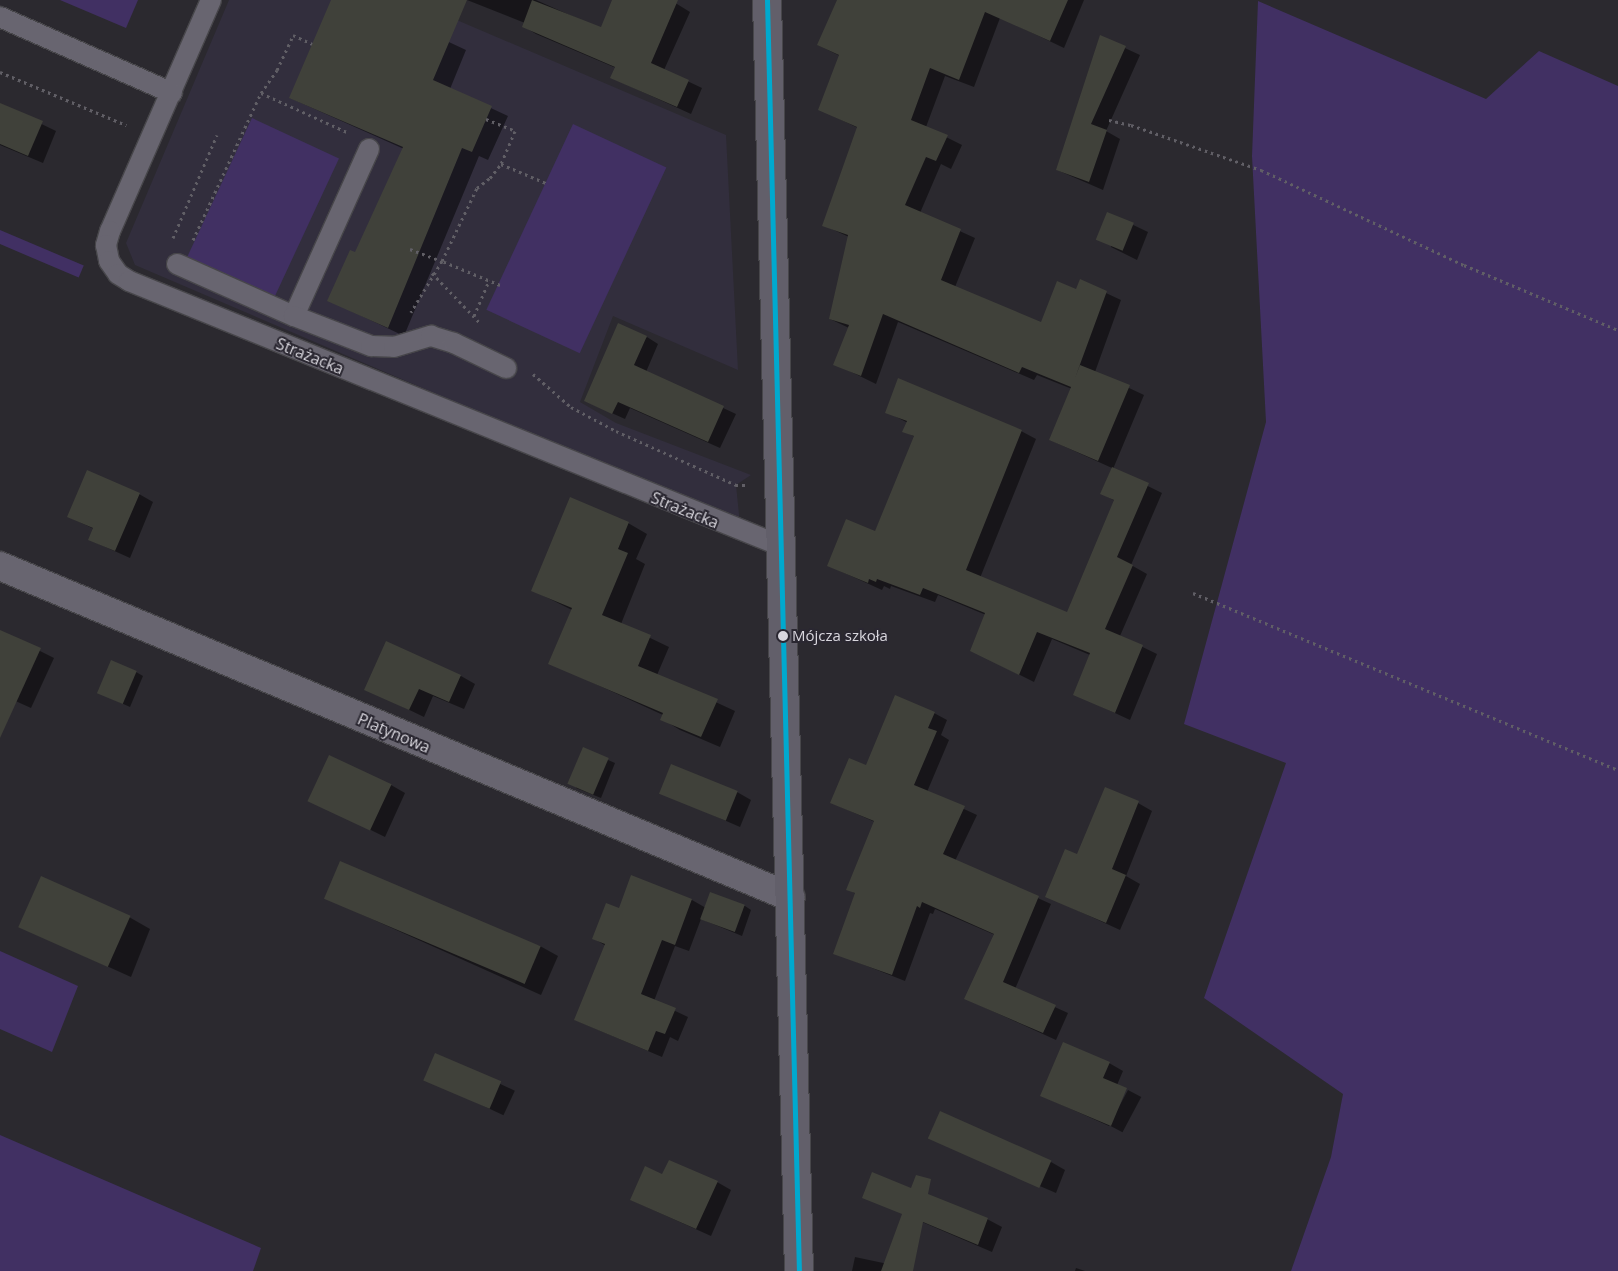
<!DOCTYPE html>
<meta charset="utf-8">
<style>
body{margin:0}
#map{position:relative;width:1618px;height:1271px;overflow:hidden;background:#2b292f;font-family:"Open Sans",sans-serif}
div>[style]{position:absolute}
.built>*{inset:0;background:#322e3d}
.green>*{inset:0;background:#413063;transform-origin:0 0}
.shadow>*{inset:0;background:#0007;transform-origin:0 0}
.building>*{inset:0;background:#40413a;transform-origin:0 0}
.path>*{height:3px;margin-top:-1.5px;transform-origin:0;background:repeating-linear-gradient(90deg,#615f66 0 2.5px,transparent 0 6.5px)}
.roads{filter:drop-shadow(1px 0 #47464a) drop-shadow(-1px 0 #47464a) drop-shadow(0 1px #47464a) drop-shadow(0 -1px #47464a)}
.lane>*{height:20px;margin:-10px;padding:0 10px;transform-origin:10px;border-radius:10px;background:#686570}
.street>*{height:28px;margin:-14px;padding:0 14px;transform-origin:14px;border-radius:14px;background:#686570}
.secondary>*{height:28px;margin:-14px;padding:0 14px;transform-origin:14px;border-radius:14px;background:#625f6a}
.bus-1>*{height:5px;margin:-2.5px;padding:0 2.5px;transform-origin:2.5px;border-radius:2.5px;background:#00a9ce}
.dots>*{width:14px;height:14px;translate:-50% -50%;box-sizing:border-box;border:2px solid #2a2731;border-radius:50%}
span{translate:-50% -50%;white-space:nowrap;text-align:center;line-height:1.15;-webkit-text-stroke:4px #2a2731;paint-order:stroke}
.bus-label{font-size:15px;color:#d9d7de}
.left{translate:0 -50%;text-align:left}
.street-label{font-size:16px;color:#d9d7de}
</style>
<div id="map">
<div class="built">
<div style="clip-path:polygon(229px 0,410px 0,726px 135px,738px 370px,613px 316px,580px 402px,616px 423px,751px 475px,736px 485px,740px 524px,135px 265px,126px 243px)"></div>
</div>
<div class="green">
<div style="clip-path:polygon(60px 0,138px 0,126px 28px)"></div>
<div style="clip-path:polygon(1258px 1px,1486px 99px,1539px 51px,1618px 86px,1618px 1271px,1291px 1271px,1331px 1157px,1343px 1094px,1204px 998px,1286px 763px,1184px 724px,1266px 422px,1252px 156px)"></div>
<div style="left:252px;top:118px;width:96px;height:154px;rotate:25deg"></div>
<div style="left:573px;top:124px;width:103px;height:205px;rotate:25deg"></div>
<div style="left:0;top:230px;width:91px;height:13px;rotate:23deg"></div>
<div style="clip-path:polygon(0 951px,78px 986px,52px 1052px,0 1029px)"></div>
<div style="clip-path:polygon(0 1135px,261px 1248px,253px 1271px,0 1271px)"></div>
</div>
<div class="shadow">
<div style="clip-path:polygon(332px 0,397px 0,391px 15px,466px 50px,450px 89px,508px 116px,488px 160px,479px 156px,404px 336px,328px 300px,356px 254px,404px 149px,290px 98px)"></div>
<div style="clip-path:polygon(467px 0,536px 0,601px 29px,614px 0,668px 0,677px 4px,690px 12px,664px 70px,702px 88px,691px 114px,612px 78px,616px 68px,536px 34px,523px 26px,525px 23px)"></div>
<div style="clip-path:polygon(838px 0,1006px 2px,974px 87px,945px 76px,926px 127px,962px 145px,951px 169px,941px 164px,920px 213px,975px 238px,955px 287px,1041px 324px,1076px 291px,1080px 281px,1121px 300px,1095px 372px,1144px 395px,1113px 469px,1162px 493px,1131px 565px,1147px 574px,1120px 636px,1157px 654px,1130px 720px,1074px 694px,1090px 655px,1052px 639px,1034px 682px,972px 651px,986px 615px,938px 595px,935px 602px,891px 586px,890px 589px,884px 586px,882px 590px,829px 566px,875px 532px,915px 437px,904px 431px,908px 423px,887px 412px,1021px 431px,1036px 439px,980px 578px,1067px 614px,1115px 501px,1101px 493px,1112px 468px,1050px 440px,1072px 389px,1037px 375px,1034px 380px,898px 322px,876px 384px,835px 364px,849px 328px,830px 319px,849px 237px,823px 225px,858px 128px,819px 109px,840px 56px,818px 45px)"></div>
<div style="clip-path:polygon(1032px 0,1084px 0,1064px 48px,1020px 27px)"></div>
<div style="clip-path:polygon(1101px 37px,1140px 55px,1106px 131px,1120px 139px,1103px 190px,1057px 170px)"></div>
<div style="clip-path:polygon(0 104px,56px 131px,43px 163px,0 145px)"></div>
<div style="clip-path:polygon(1108px 213px,1148px 232px,1137px 260px,1111px 247px)"></div>
<div style="clip-path:polygon(647px 337px,658px 344px,646px 372px,736px 414px,720px 448px,630px 408px,625px 419px,585px 401px)"></div>
<div style="clip-path:polygon(139px 494px,153px 502px,130px 558px,90px 540px,94px 529px,69px 517px)"></div>
<div style="clip-path:polygon(628px 523px,647px 534px,636px 559px,645px 564px,621px 624px,669px 647px,657px 675px,735px 711px,720px 747px,680px 730px,662px 719px,663px 715px,550px 663px,572px 610px,532px 590px)"></div>
<div style="clip-path:polygon(0 631px,54px 658px,31px 708px,0 694px)"></div>
<div style="clip-path:polygon(136px 672px,143px 676px,130px 707px,99px 693px)"></div>
<div style="clip-path:polygon(461px 676px,475px 684px,464px 709px,433px 696px,424px 717px,366px 689px)"></div>
<div style="clip-path:polygon(934px 713px,947px 720px,941px 735px,949px 740px,927px 792px,977px 815px,955px 861px,1051px 904px,1015px 989px,1068px 1013px,1056px 1040px,966px 999px,995px 935px,935px 909px,933px 914px,930px 913px,905px 981px,834px 953px,856px 894px,848px 889px,875px 822px,832px 803px,867px 767px)"></div>
<div style="clip-path:polygon(583px 749px,615px 763px,601px 798px,576px 788px)"></div>
<div style="clip-path:polygon(391px 785px,405px 793px,385px 837px,322px 806px)"></div>
<div style="clip-path:polygon(737px 792px,751px 800px,740px 827px,662px 793px)"></div>
<div style="clip-path:polygon(1138px 803px,1152px 811px,1126px 876px,1140px 884px,1120px 930px,1046px 896px,1078px 856px)"></div>
<div style="clip-path:polygon(325px 898px,540px 946px,558px 956px,541px 995px)"></div>
<div style="clip-path:polygon(692px 900px,706px 908px,745px 906px,751px 910px,742px 936px,701px 919px,689px 951px,675px 946px,654px 1001px,688px 1017px,678px 1041px,670px 1037px,662px 1057px,575px 1020px,606px 946px,593px 938px,619px 910px)"></div>
<div style="clip-path:polygon(129px 917px,150px 929px,131px 977px,20px 927px)"></div>
<div style="left:436px;top:1054px;width:87px;height:27px;rotate:25deg"></div>
<div style="clip-path:polygon(1109px 1063px,1123px 1071px,1117px 1085px,1126px 1089px,1109px 1126px,1042px 1096px)"></div>
<div style="left:1128px;top:1090px;width:15px;height:40px;rotate:28deg"></div>
<div style="clip-path:polygon(931px 1139px,1051px 1162px,1065px 1170px,1056px 1193px)"></div>
<div style="clip-path:polygon(663px 1176px,717px 1182px,731px 1190px,711px 1236px,631px 1200px)"></div>
<div style="clip-path:polygon(864px 1197px,987px 1219px,1002px 1227px,992px 1252px)"></div>
<div style="clip-path:polygon(855px 1257px,888px 1264px,905px 1271px,852px 1271px)"></div>
<div style="clip-path:polygon(1076px 1268px,1085px 1271px,1075px 1271px)"></div>
</div>
<div class="building">
<div style="clip-path:polygon(331px 0,467px 0,433px 80px,492px 106px,472px 152px,462px 148px,388px 328px,327px 301px,350px 250px,355px 252px,403px 147px,289px 98px)"></div>
<div style="clip-path:polygon(532px 0,601px 27px,612px 0,678px 0,651px 63px,689px 80px,677px 107px,610px 78px,615px 67px,522px 27px)"></div>
<div style="clip-path:polygon(837px 0,1068px 0,1050px 41px,985px 12px,959px 80px,930px 68px,911px 120px,948px 135px,936px 161px,926px 157px,905px 205px,961px 229px,941px 280px,1041px 322px,1057px 281px,1076px 289px,1080px 279px,1107px 291px,1075px 378px,1080px 365px,1130px 385px,1098px 461px,1049px 440px,1071px 387px,1022px 367px,1019px 373px,883px 314px,861px 376px,833px 365px,849px 325px,829px 319px,848px 235px,822px 226px,857px 127px,818px 110px,839px 55px,817px 45px)"></div>
<div style="clip-path:polygon(1100px 35px,1126px 46px,1091px 124px,1107px 130px,1089px 182px,1056px 170px)"></div>
<div style="clip-path:polygon(0 103px,43px 121px,28px 156px,0 144px)"></div>
<div style="left:1107px;top:212px;width:29px;height:30px;rotate:22deg"></div>
<div style="clip-path:polygon(618px 323px,647px 336px,634px 365px,724px 406px,708px 442px,618px 402px,612px 414px,584px 401px)"></div>
<div style="clip-path:polygon(898px 378px,1022px 430px,966px 570px,1067px 612px,1114px 500px,1100px 494px,1112px 467px,1149px 483px,1117px 557px,1133px 565px,1105px 629px,1143px 645px,1115px 713px,1073px 695px,1090px 653px,1037px 632px,1019px 675px,970px 651px,985px 613px,923px 588px,920px 595px,877px 579px,876px 582px,869px 579px,868px 583px,827px 566px,846px 519px,875px 531px,914px 436px,902px 432px,907px 421px,885px 413px)"></div>
<div style="clip-path:polygon(87px 470px,140px 493px,115px 551px,88px 540px,93px 528px,67px 517px)"></div>
<div style="clip-path:polygon(570px 497px,629px 522px,618px 549px,628px 553px,602px 615px,651px 635px,638px 666px,718px 699px,701px 737px,660px 720px,663px 713px,548px 664px,572px 608px,531px 591px)"></div>
<div style="clip-path:polygon(0 630px,41px 648px,0 738px)"></div>
<div style="clip-path:polygon(386px 641px,461px 675px,449px 702px,419px 689px,409px 710px,364px 690px)"></div>
<div style="left:111px;top:660px;width:28px;height:36px;rotate:23deg"></div>
<div style="clip-path:polygon(895px 695px,935px 712px,928px 728px,937px 731px,914px 785px,965px 806px,943px 854px,1039px 896px,1003px 982px,1056px 1005px,1043px 1033px,964px 999px,994px 934px,922px 902px,920px 908px,917px 906px,892px 975px,833px 954px,855px 893px,846px 890px,874px 821px,830px 803px,849px 758px,866px 765px)"></div>
<div style="left:583px;top:747px;width:28px;height:40px;rotate:23deg"></div>
<div style="left:329px;top:755px;width:69px;height:51px;rotate:25deg"></div>
<div style="left:671px;top:764px;width:72px;height:32px;rotate:22deg"></div>
<div style="clip-path:polygon(1105px 787px,1139px 801px,1112px 869px,1126px 875px,1106px 923px,1045px 897px,1065px 849px,1077px 854px)"></div>
<div style="left:340px;top:861px;width:218px;height:41px;rotate:23deg"></div>
<div style="clip-path:polygon(631px 875px,692px 899px,675px 945px,662px 940px,641px 994px,676px 1008px,665px 1034px,656px 1031px,648px 1051px,574px 1020px,605px 944px,592px 939px,606px 903px,619px 908px)"></div>
<div style="left:41px;top:876px;width:98px;height:56px;rotate:24deg"></div>
<div style="left:710px;top:892px;width:37px;height:29px;rotate:20deg"></div>
<div style="clip-path:polygon(1063px 1042px,1110px 1062px,1103px 1078px,1127px 1088px,1111px 1126px,1040px 1096px)"></div>
<div style="left:435px;top:1053px;width:72px;height:30px;rotate:23deg"></div>
<div style="left:940px;top:1111px;width:122px;height:30px;rotate:24deg"></div>
<div style="clip-path:polygon(669px 1160px,718px 1181px,696px 1229px,630px 1200px,645px 1166px,662px 1174px)"></div>
<div style="clip-path:polygon(872px 1172px,911px 1188px,916px 1175px,931px 1179px,928px 1194px,988px 1218px,978px 1245px,923px 1222px,913px 1271px,881px 1271px,902px 1214px,862px 1198px)"></div>
</div>
<div class="path">
<div style="left:0;top:72px;width:137px;rotate:22.8deg"></div>
<div style="left:261px;top:93px;width:94px;rotate:24.4deg"></div>
<div style="left:486px;top:119px;width:31px;rotate:22deg"></div>
<div style="left:515px;top:131px;width:36px;rotate:113deg"></div>
<div style="left:501px;top:164px;width:49px;rotate:22.9deg"></div>
<div style="left:1109px;top:120px;width:23px;rotate:13deg"></div>
<div style="left:1131px;top:125px;width:138px;rotate:19.1deg"></div>
<div style="left:1261px;top:170px;width:224px;rotate:25.1deg"></div>
<div style="left:1464px;top:265px;width:167px;rotate:22.9deg"></div>
<div style="left:173px;top:238px;width:112px;rotate:-66.9deg"></div>
<div style="left:193px;top:240px;width:162px;rotate:-65.2deg"></div>
<div style="left:261px;top:93px;width:28px;rotate:-55deg"></div>
<div style="left:277px;top:70px;width:38px;rotate:-65deg"></div>
<div style="left:293px;top:35px;width:21px;rotate:25deg"></div>
<div style="left:410px;top:249px;width:34px;rotate:21deg"></div>
<div style="left:442px;top:261px;width:60px;rotate:121.3deg"></div>
<div style="left:432px;top:273px;width:69px;rotate:46.2deg"></div>
<div style="left:500px;top:285px;width:63px;rotate:-157.5deg"></div>
<div style="left:442px;top:261px;width:81px;rotate:-64.4deg"></div>
<div style="left:477px;top:188px;width:16px;rotate:-38deg"></div>
<div style="left:490px;top:178px;width:18px;rotate:-52deg"></div>
<div style="left:474px;top:316px;width:39px;rotate:-67deg"></div>
<div style="left:533px;top:374px;width:50px;rotate:41deg"></div>
<div style="left:571px;top:407px;width:51px;rotate:28.1deg"></div>
<div style="left:616px;top:431px;width:132px;rotate:24.2deg"></div>
<div style="left:736px;top:485px;width:13px"></div>
<div style="left:1193px;top:593px;width:460px;rotate:22.6deg"></div>
</div>
<div class="roads">
<div class="lane">
<div style="left:211px;top:0;width:252px;rotate:113.6deg"></div>
<div style="left:110px;top:231px;width:15px;rotate:106deg"></div>
<div style="left:106px;top:245px;width:16px;rotate:79deg"></div>
<div style="left:109px;top:261px;width:16px;rotate:55deg"></div>
<div style="left:118px;top:274px;width:13px;rotate:32deg"></div>
<div style="left:129px;top:281px;width:704px;rotate:22.12deg"></div>
<div style="left:0;top:17px;width:188px;rotate:23.8deg"></div>
<div style="left:177px;top:264px;width:128px;rotate:24deg"></div>
<div style="left:294px;top:316px;width:183px;rotate:-65.8deg"></div>
<div style="left:294px;top:316px;width:83px;rotate:21.3deg"></div>
<div style="left:371px;top:346px;width:23px;rotate:2deg"></div>
<div style="left:394px;top:347px;width:39px;rotate:-17deg"></div>
<div style="left:431px;top:336px;width:24px;rotate:17deg"></div>
<div style="left:454px;top:343px;width:58px;rotate:25.7deg"></div>
</div>
<div class="street">
<div style="left:0;top:566px;width:857px;rotate:22.73deg"></div>
</div>
<div class="secondary">
<div style="left:767px;top:0;width:1271px;rotate:88.56deg"></div>
</div>
</div>
<div class="bus-1">
<div style="left:767px;top:0;width:1271px;rotate:88.56deg"></div>
</div>
<div class="dots">
<div style="left:783px;top:636px;background:#d9d7de"></div>
</div>
<div class="bus-label">
<span class="left" style="left:792px;top:636px">Mójcza szkoła</span>
</div>
<div class="street-label">
<span style="left:310px;top:356px;rotate:22deg">Strażacka</span>
<span style="left:685px;top:510px;rotate:22deg">Strażacka</span>
<span style="left:394px;top:733px;rotate:23deg">Platynowa</span>
</div>
</div>
